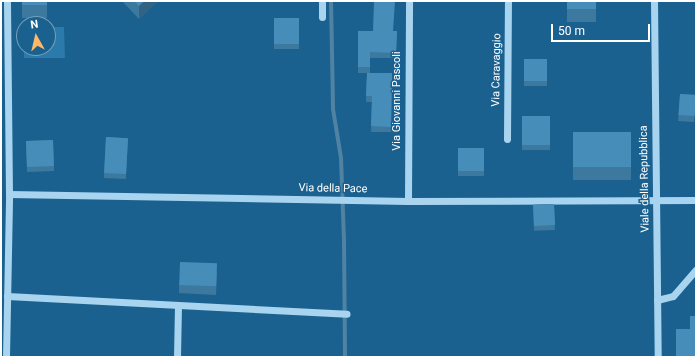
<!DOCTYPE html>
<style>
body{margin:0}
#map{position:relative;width:697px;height:358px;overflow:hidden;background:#1a6190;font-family:Roboto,sans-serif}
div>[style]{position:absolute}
.green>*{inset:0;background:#2a7bac}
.stream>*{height:4px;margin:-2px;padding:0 2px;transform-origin:2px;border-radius:2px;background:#5082a2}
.minor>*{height:7px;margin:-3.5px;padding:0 3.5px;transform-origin:3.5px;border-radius:3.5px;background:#a8d4ef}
.wall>*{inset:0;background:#3d799f;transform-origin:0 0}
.shaded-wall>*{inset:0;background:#326382}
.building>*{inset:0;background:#478db9;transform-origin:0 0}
span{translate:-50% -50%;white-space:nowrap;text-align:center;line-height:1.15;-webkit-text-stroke:3px #1a6190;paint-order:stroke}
.street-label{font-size:11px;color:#fff}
.frame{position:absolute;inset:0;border:2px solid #fff;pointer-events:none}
.north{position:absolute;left:16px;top:16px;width:40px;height:40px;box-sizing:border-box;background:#1a6190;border:1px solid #76a0bc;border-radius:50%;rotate:352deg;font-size:11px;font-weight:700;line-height:16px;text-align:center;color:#fff}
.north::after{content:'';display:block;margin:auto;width:14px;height:18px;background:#ffb966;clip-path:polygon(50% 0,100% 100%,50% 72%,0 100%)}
.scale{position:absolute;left:551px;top:24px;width:99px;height:18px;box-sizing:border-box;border:2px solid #fff;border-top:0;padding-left:5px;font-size:12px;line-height:14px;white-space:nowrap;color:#fff;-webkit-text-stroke:3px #1a6190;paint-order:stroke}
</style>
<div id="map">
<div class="green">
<div style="clip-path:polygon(48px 27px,64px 27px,65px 58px,24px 58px,24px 48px,48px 48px)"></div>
</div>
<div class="stream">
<div style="left:331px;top:1px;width:108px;rotate:88.9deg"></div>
<div style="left:333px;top:109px;width:50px;rotate:80.7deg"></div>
<div style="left:341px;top:158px;width:82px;rotate:87.9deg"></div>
<div style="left:344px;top:240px;width:117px;rotate:89.5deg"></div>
</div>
<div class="minor">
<div style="left:322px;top:1px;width:16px;rotate:90deg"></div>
<div style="left:654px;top:1px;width:356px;rotate:89.4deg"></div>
<div style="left:507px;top:139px;width:138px;rotate:-89.6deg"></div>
<div style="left:9px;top:194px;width:399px;rotate:1deg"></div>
<div style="left:408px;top:201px;width:288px;rotate:-0.2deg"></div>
<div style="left:408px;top:201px;width:200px;rotate:-89.7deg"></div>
<div style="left:7px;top:296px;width:340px;rotate:3deg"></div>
<div style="left:657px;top:300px;width:16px;rotate:-14deg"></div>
<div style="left:673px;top:296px;width:35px;rotate:-49deg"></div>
<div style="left:6px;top:357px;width:163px;rotate:-88.9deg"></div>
<div style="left:9px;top:194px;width:193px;rotate:-90.6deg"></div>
<div style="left:177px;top:357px;width:51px;rotate:-88.9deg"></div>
</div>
<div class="wall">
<div style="left:22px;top:1px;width:25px;height:17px"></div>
<div style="clip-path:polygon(122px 1px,158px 1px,139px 19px)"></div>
<div style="left:567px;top:1px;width:29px;height:21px"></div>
<div style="left:299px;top:18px;width:31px;height:25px;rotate:90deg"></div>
<div style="clip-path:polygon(358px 31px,397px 31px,396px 58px,370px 58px,370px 73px,358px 73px)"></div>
<div style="left:547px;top:59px;width:27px;height:23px;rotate:90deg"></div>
<div style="clip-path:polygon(367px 73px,392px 73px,391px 132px,371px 132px,372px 102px,366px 102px)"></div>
<div style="left:680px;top:94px;width:16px;height:27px;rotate:4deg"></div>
<div style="left:522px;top:116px;width:28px;height:34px"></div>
<div style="left:573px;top:132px;width:58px;height:48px"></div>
<div style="left:106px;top:137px;width:22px;height:41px;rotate:3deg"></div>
<div style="left:53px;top:140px;width:31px;height:27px;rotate:88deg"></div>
<div style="left:458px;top:148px;width:26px;height:28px"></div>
<div style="left:554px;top:204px;width:26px;height:21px;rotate:88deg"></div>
<div style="clip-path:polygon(217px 271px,216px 295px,179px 293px,179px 285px)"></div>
</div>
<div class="shaded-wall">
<div style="clip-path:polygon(144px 1px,158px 1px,139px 19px,139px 6px)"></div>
</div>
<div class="building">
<div style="left:22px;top:1px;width:25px;height:4px"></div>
<div style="clip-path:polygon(134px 1px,144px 1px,139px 6px)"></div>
<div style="clip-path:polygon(374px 1px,395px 1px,393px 31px,397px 31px,396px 53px,370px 52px,370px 67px,358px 67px,358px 31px,373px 31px)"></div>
<div style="left:567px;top:1px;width:29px;height:8px"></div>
<div style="left:299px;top:18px;width:26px;height:25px;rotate:90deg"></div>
<div style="left:547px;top:59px;width:22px;height:23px;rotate:90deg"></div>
<div style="clip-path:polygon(367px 73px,392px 73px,391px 127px,371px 126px,372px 96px,366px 96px)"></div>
<div style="left:680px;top:94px;width:16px;height:21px;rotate:4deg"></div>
<div style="left:522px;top:116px;width:28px;height:29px"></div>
<div style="left:573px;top:132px;width:58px;height:35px"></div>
<div style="left:106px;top:137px;width:22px;height:36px;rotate:3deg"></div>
<div style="left:53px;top:140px;width:26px;height:27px;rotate:88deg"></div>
<div style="left:458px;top:148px;width:26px;height:23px"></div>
<div style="left:554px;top:204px;width:21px;height:21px;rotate:87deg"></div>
<div style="left:180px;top:262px;width:37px;height:23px;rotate:2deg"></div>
<div style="clip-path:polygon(690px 316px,696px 316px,696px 357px,676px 357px,676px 329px,690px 329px)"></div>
</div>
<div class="street-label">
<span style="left:497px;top:70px;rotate:-89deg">Via Caravaggio</span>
<span style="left:397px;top:101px;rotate:-90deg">Via Giovanni Pascoli</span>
<span style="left:645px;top:179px;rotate:-91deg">Viale della Repubblica</span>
<span style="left:333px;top:189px;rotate:1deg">Via della Pace</span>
</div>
<div class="frame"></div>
<div class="north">N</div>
<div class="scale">50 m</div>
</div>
